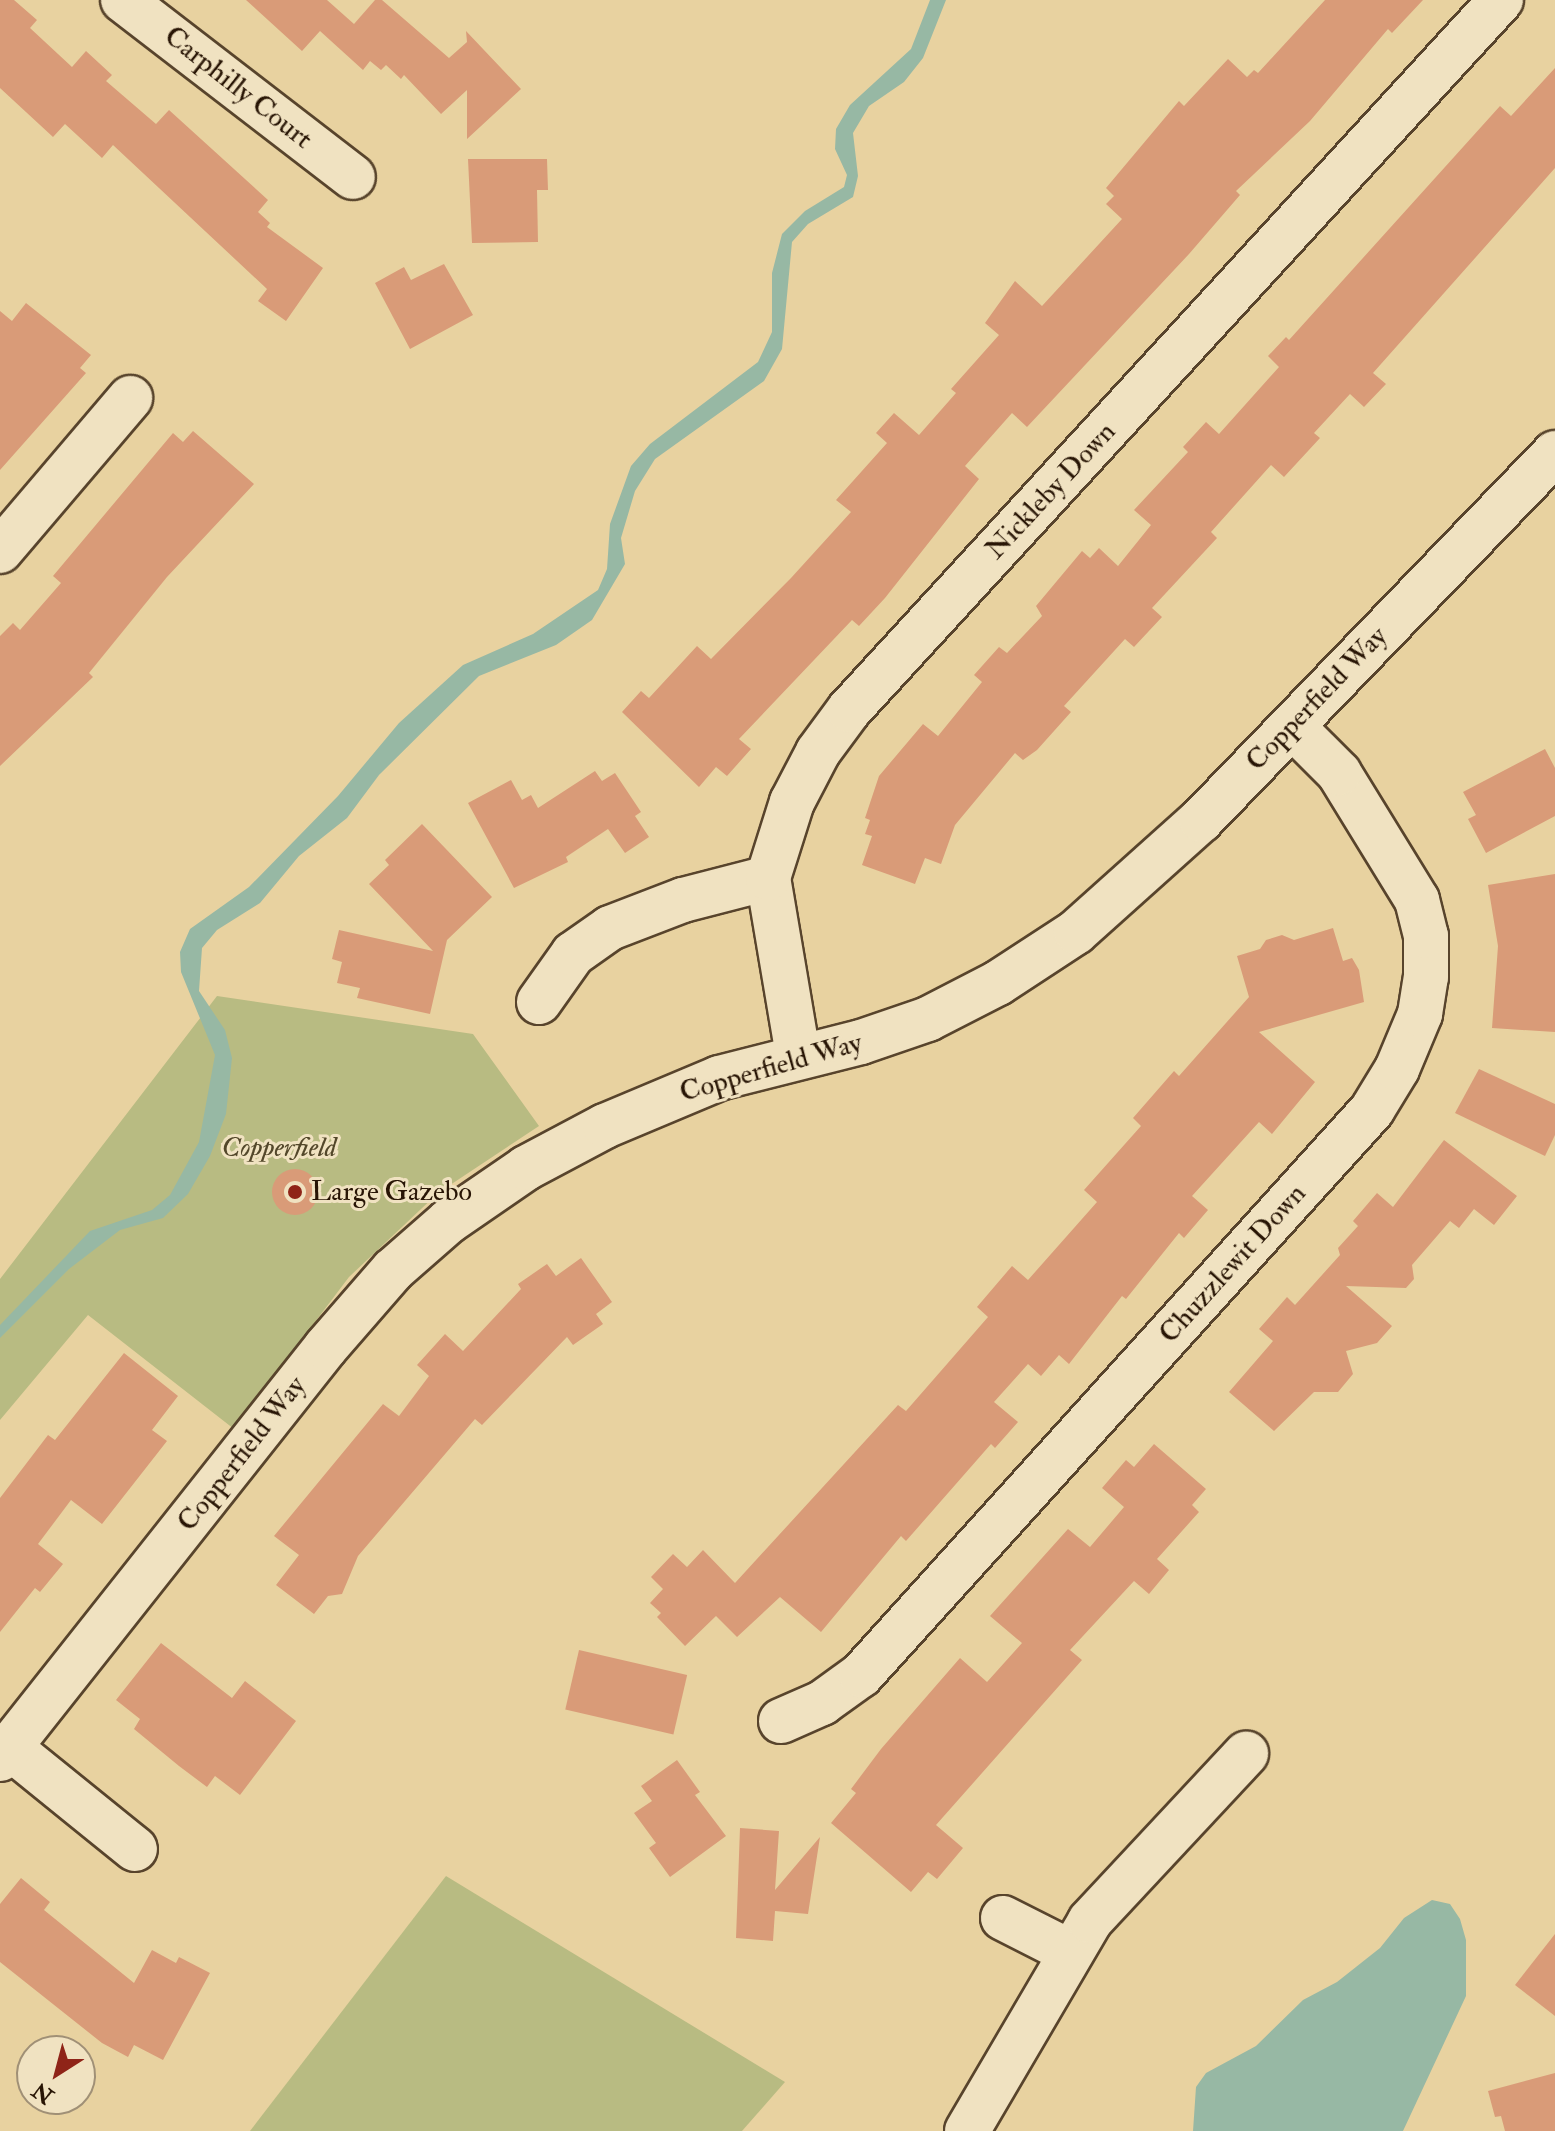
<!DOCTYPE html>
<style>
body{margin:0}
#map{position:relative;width:1555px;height:2131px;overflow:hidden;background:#e8d2a0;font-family:"IM FELL Double Pica",serif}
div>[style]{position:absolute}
.green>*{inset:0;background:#b8bb82}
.water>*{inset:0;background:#97b8a4}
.building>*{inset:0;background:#d99b78;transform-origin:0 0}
.round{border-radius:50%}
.roads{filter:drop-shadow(2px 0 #58442c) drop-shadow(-2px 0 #58442c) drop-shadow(0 2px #58442c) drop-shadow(0 -2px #58442c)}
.minor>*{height:44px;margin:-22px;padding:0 22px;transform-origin:22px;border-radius:22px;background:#f0e2c1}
.dots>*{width:22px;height:22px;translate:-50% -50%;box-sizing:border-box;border:4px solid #f0e2c1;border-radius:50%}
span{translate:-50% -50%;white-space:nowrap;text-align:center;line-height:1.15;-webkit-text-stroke:6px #f0e2c1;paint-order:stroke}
.street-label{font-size:28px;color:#281505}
.park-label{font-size:28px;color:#53472a;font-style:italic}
.poi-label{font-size:28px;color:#281505}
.left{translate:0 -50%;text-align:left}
.north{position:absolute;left:16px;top:2035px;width:80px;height:80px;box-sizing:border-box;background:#f0e2c1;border:2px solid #a09076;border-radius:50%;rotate:216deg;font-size:22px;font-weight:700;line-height:32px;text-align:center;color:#281505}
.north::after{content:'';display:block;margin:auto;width:28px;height:36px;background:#8f2418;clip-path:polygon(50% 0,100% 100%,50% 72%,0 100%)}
</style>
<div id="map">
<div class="green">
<div style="clip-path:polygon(217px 996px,473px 1034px,539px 1126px,438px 1193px,349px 1277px,234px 1429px,88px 1315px,0 1420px,0 1279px)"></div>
<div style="clip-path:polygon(446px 1876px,785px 2082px,742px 2131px,250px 2131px)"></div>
</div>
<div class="water">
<div style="clip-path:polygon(930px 0,946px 0,923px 58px,904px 82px,869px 106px,853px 133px,858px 176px,853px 197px,808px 224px,792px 242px,782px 349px,764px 381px,655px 459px,635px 491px,621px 538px,625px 564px,592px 620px,556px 645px,479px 676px,379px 775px,347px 818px,299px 856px,260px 903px,217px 930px,202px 948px,199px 991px,225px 1030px,232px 1058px,226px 1114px,210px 1156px,188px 1194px,163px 1218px,120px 1230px,69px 1269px,0 1338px,0 1325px,90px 1231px,152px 1210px,170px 1195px,199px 1142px,215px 1055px,181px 972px,180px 952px,190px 929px,249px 887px,338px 796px,399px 723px,463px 665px,533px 634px,598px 590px,607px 569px,610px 524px,631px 466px,650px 444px,758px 362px,772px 332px,772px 273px,782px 234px,805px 211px,844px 187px,847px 175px,835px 149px,836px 129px,850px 105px,911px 49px)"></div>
<div style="clip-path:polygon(1432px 1900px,1450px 1904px,1460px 1919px,1466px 1940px,1466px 1996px,1403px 2131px,1193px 2131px,1196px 2087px,1206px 2073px,1256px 2046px,1303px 2000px,1337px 1982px,1380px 1948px,1404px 1918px)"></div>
</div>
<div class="building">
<div style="clip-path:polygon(0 0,14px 0,37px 20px,30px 28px,72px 67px,86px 51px,112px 75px,106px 81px,156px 124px,169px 110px,268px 200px,258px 212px,270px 223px,267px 227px,323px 268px,286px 321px,258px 301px,267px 289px,113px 145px,102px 158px,65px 124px,53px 137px,0 88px)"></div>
<div style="clip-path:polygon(246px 0,327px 0,354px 24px,375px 0,382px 0,449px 58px,467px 42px,466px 31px,521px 89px,467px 139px,467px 90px,441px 114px,404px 75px,401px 79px,386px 65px,381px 70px,370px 61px,363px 70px,320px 31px,302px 51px)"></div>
<div style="clip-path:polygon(1325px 0,1423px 0,1392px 33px,1388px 29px,1310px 121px,1236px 191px,1240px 195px,1189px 254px,1027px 427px,1012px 413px,965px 466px,979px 479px,885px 598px,859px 626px,852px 620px,739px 739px,751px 749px,727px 776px,716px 767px,699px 787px,622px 712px,641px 691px,649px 698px,697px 646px,711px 659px,791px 578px,851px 512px,836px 500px,887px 443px,876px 433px,894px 413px,919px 435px,956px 393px,951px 389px,999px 335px,985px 323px,1015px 281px,1042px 306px,1122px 219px,1106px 204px,1114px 196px,1106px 188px,1179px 101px,1184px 106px,1228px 59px,1247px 77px,1254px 70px,1258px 73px)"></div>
<div style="clip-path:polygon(1555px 68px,1555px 168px,1373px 373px,1386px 384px,1364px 407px,1350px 394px,1314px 433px,1320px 438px,1284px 477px,1271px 465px,1211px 532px,1217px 538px,1152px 608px,1162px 617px,1134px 647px,1125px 639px,1064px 706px,1071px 712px,1037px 750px,1023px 760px,1015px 753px,955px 825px,941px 864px,925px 858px,915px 884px,862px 865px,872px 836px,865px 834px,870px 820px,865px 818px,879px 776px,923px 724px,938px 736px,982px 682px,974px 675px,999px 647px,1007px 653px,1042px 616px,1036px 606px,1082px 551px,1090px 558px,1099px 548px,1118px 566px,1151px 525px,1134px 510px,1188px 452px,1183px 447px,1206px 422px,1219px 434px,1279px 367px,1268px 356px,1286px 337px,1289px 340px,1500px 106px,1511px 116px)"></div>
<div style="clip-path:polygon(468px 159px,547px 159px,548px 190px,537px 190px,538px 242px,472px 243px)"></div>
<div style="clip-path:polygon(444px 264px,473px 315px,410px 349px,375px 283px,404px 267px,411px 280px)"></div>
<div style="clip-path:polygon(26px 303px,91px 355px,80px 368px,86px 373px,0 470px,0 311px,12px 321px)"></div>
<div style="clip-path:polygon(193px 431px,254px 484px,167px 577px,89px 673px,93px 677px,0 766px,0 636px,13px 623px,20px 630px,61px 583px,53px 576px,173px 433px,183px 442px)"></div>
<div style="clip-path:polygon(1545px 749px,1555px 768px,1555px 816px,1486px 853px,1468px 819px,1476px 815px,1463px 792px)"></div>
<div style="clip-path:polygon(595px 771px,602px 781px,615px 773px,641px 812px,635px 816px,649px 837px,625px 853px,608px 829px,566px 857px,568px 862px,514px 888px,468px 803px,511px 780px,522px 800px,531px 795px,538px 808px)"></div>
<div style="clip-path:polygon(422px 824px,492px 897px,447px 940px,430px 1014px,357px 998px,360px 988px,337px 983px,342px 962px,332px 959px,339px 930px,433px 951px,369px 884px,389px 865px,385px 860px)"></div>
<div style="clip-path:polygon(1555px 874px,1555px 1032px,1492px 1028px,1498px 946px,1488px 885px)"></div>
<div style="clip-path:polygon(1333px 928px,1343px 961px,1352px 958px,1359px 970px,1364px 1002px,1259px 1032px,1315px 1082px,1272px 1134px,1259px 1122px,1192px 1196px,1208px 1210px,1184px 1238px,1179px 1233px,1126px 1299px,1122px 1296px,1069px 1364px,1059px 1355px,1041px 1376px,1028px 1364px,994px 1402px,1018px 1422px,995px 1448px,991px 1444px,906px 1541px,901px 1536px,821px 1632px,780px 1597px,737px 1637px,716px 1616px,685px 1646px,657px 1617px,661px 1613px,650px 1603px,663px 1589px,651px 1577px,673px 1554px,687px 1567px,703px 1550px,735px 1583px,898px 1405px,906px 1411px,988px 1317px,977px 1307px,1012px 1266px,1028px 1280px,1097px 1202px,1084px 1190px,1141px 1126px,1133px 1118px,1174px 1071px,1179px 1076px,1249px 997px,1237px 956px,1260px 949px,1266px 940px,1282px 935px,1294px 940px)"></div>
<div style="clip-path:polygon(1479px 1069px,1555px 1104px,1555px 1135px,1545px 1156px,1455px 1113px)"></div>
<div style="clip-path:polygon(1444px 1140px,1517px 1196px,1494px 1225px,1474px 1209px,1459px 1228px,1450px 1221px,1412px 1265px,1414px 1279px,1406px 1288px,1346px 1286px,1392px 1326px,1377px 1343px,1346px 1351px,1353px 1374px,1338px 1392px,1314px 1392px,1274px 1431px,1229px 1392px,1273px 1341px,1259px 1329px,1287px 1297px,1295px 1305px,1340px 1255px,1338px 1248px,1358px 1226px,1353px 1221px,1377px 1193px,1393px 1207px)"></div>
<div class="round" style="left:272px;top:1169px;width:46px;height:46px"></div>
<div style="clip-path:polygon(581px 1258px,612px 1302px,596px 1314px,603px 1324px,573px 1345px,567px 1337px,482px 1425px,475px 1419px,358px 1556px,342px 1594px,328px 1596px,314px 1614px,276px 1585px,299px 1555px,274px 1536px,383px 1404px,399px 1416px,429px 1376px,417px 1365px,445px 1334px,463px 1351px,521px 1289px,518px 1284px,547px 1264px,556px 1276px)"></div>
<div style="clip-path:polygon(124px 1353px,178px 1396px,152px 1430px,167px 1441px,102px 1524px,71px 1500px,38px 1544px,63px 1564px,40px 1592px,35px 1588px,0 1632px,0 1498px,48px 1435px,55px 1440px)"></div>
<div style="clip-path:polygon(1154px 1444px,1206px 1489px,1192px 1505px,1199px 1512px,1157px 1559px,1169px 1570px,1149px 1594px,1134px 1581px,1070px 1650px,1082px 1660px,936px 1825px,963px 1848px,937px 1879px,928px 1872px,911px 1892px,831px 1823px,856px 1793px,851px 1789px,881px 1749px,960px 1658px,987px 1682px,1022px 1643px,990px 1616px,1068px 1529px,1090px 1547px,1124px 1507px,1102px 1488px,1126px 1460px,1134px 1467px)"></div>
<div style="clip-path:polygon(161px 1643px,232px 1698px,245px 1681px,296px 1721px,240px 1795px,215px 1776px,207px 1787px,179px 1766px,134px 1729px,140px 1719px,116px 1700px)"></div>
<div style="left:579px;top:1650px;width:111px;height:61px;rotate:13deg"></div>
<div style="clip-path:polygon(677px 1760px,700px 1792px,695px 1795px,726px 1836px,670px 1877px,649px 1848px,656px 1843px,634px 1813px,652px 1801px,641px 1786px)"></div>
<div style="clip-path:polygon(740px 1828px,779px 1831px,775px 1890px,820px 1837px,808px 1914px,775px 1911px,773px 1941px,736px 1938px)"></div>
<div style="clip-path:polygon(21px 1878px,50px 1902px,44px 1910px,134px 1983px,152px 1950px,176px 1963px,179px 1957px,210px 1973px,163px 2060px,134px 2045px,128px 2057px,102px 2043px,0 1962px,0 1904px)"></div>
<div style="clip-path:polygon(1555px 1934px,1555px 2016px,1515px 1985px)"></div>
<div style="clip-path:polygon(1555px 2073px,1555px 2131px,1505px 2131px,1501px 2116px,1495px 2117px,1488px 2091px)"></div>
</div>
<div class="roads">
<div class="minor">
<div style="left:123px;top:0;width:290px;rotate:37.6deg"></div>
<div style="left:0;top:551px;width:201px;rotate:-49.6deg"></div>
<div style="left:539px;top:1002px;width:59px;rotate:-54.7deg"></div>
<div style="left:573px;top:954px;width:45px;rotate:-35.1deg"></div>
<div style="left:610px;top:928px;width:78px;rotate:-21deg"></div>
<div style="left:683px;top:900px;width:88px;rotate:-14.5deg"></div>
<div style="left:798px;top:1055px;width:180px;rotate:-99.6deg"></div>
<div style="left:768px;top:878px;width:80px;rotate:-72.5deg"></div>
<div style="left:792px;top:802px;width:56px;rotate:-62.5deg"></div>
<div style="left:818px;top:752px;width:52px;rotate:-53.6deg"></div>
<div style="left:849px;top:710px;width:964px;rotate:-47.44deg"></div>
<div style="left:781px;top:1721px;width:45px;rotate:-23.7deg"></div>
<div style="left:822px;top:1703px;width:48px;rotate:-35.7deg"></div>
<div style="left:861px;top:1675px;width:762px;rotate:-47.87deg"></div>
<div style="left:1372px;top:1110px;width:48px;rotate:-58.6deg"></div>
<div style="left:1397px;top:1069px;width:60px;rotate:-67.3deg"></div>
<div style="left:1420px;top:1014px;width:37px;rotate:-81deg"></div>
<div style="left:1426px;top:977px;width:41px;rotate:-90deg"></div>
<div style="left:1426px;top:936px;width:37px;rotate:-104deg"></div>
<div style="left:1417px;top:900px;width:149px;rotate:-121.6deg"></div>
<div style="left:1339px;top:773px;width:66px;rotate:-135deg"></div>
<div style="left:9px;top:1747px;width:162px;rotate:39deg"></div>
<div style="left:0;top:1759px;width:525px;rotate:-51.65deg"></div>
<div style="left:326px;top:1347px;width:102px;rotate:-49deg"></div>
<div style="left:393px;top:1270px;width:74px;rotate:-41.2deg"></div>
<div style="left:449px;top:1221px;width:93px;rotate:-34.5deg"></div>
<div style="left:526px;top:1168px;width:89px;rotate:-28deg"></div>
<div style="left:605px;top:1126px;width:124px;rotate:-22.8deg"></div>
<div style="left:719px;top:1078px;width:146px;rotate:-14.2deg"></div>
<div style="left:861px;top:1042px;width:71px;rotate:-18.9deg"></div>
<div style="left:928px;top:1019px;width:79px;rotate:-27.2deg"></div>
<div style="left:998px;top:983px;width:93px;rotate:-33.2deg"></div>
<div style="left:1076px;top:932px;width:168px;rotate:-41.9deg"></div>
<div style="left:1201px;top:820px;width:510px;rotate:-46.03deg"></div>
<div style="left:1003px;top:1918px;width:75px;rotate:26.9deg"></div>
<div style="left:967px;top:2131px;width:243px;rotate:-59.6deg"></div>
<div style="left:1090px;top:1921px;width:229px;rotate:-47deg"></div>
</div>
</div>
<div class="dots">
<div style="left:295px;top:1192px;background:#8f2418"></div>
</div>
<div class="street-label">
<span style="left:238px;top:88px;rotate:38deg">Carphilly Court</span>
<span style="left:1051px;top:491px;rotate:-47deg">Nickleby Down</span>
<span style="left:1317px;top:699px;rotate:-46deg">Copperfield Way</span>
<span style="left:771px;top:1068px;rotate:-16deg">Copperfield Way</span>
<span style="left:1233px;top:1264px;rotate:-48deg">Chuzzlewit Down</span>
<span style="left:242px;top:1454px;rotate:-52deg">Copperfield Way</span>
</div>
<div class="park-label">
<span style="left:279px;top:1148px">Copperfield</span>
</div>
<div class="poi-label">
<span class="left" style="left:311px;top:1192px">Large Gazebo</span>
</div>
<div class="north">N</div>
</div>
